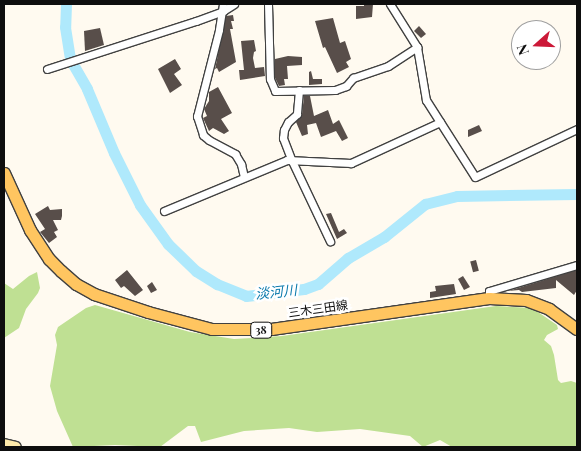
<!DOCTYPE html>
<meta charset="utf-8">
<style>
body{margin:0}
#map{position:relative;width:581px;height:451px;overflow:hidden;background:#fffaf0;font-family:"Playfair Display","Noto Sans JP",serif}
div>[style]{position:absolute}
.forest>*{inset:0;background:#bfe093}
.river>*{height:11px;margin:-5.5px;padding:0 5.5px;transform-origin:5.5px;border-radius:5.5px;background:#afe9fc}
.building>*{inset:0;background:#584e4a;transform-origin:0 0}
.roads{filter:drop-shadow(1px 0 #414141) drop-shadow(-1px 0 #414141) drop-shadow(0 1px #414141) drop-shadow(0 -1px #414141)}
.street>*{height:7px;margin:-3.5px;padding:0 3.5px;transform-origin:3.5px;border-radius:3.5px;background:#fff}
.secondary>*{height:10px;margin:-5px;padding:0 5px;transform-origin:5px;border-radius:5px;background:#ffebab}
.primary>*{height:11px;margin:-5.5px;padding:0 5.5px;transform-origin:5.5px;border-radius:5.5px;background:#ffc560}
span{translate:-50% -50%;white-space:nowrap;text-align:center;line-height:1.15;-webkit-text-stroke:5px #fff;paint-order:stroke}
.shield-label span{padding:1px 4px;background:#fff;border:1px solid;border-radius:4px;-webkit-text-stroke-width:0}
.shield-label{font-size:11px;color:#0e0e0e;font-weight:700}
.street-label{font-size:12px;color:#0e0e0e}
.water-label{font-size:14px;color:#0c7aac;font-style:italic}
.frame{position:absolute;inset:0;border:5px solid #0e0e0e;pointer-events:none}
.north{position:absolute;left:511px;top:20px;width:50px;height:50px;box-sizing:border-box;background:#fff;border:1px solid #9f9f9f;border-radius:50%;rotate:250deg;font-size:14px;font-weight:700;line-height:20px;text-align:center;color:#0e0e0e}
.north::after{content:'';display:block;margin:auto;width:18px;height:22px;background:#cc1938;clip-path:polygon(50% 0,100% 100%,50% 72%,0 100%)}
</style>
<div id="map">
<div class="forest">
<div style="clip-path:polygon(37px 272px,40px 288px,38px 293px,26px 309px,19px 328px,4px 338px,4px 283px,13px 289px,29px 276px)"></div>
<div style="clip-path:polygon(95px 305px,190px 332px,234px 339px,282px 336px,496px 306px,532px 308px,557px 325px,558px 329px,547px 335px,544px 340px,551px 346px,554px 355px,558px 380px,561px 383px,571px 381px,577px 383px,577px 447px,452px 447px,440px 440px,423px 447px,410px 436px,360px 429px,317px 432px,289px 428px,244px 431px,201px 442px,195px 426px,188px 426px,160px 447px,115px 445px,73px 447px,57px 411px,50px 386px,57px 345px,55px 335px,58px 327px,86px 308px)"></div>
</div>
<div class="river">
<div style="left:66px;top:4px;width:23px;rotate:92deg"></div>
<div style="left:65px;top:27px;width:32px;rotate:81deg"></div>
<div style="left:70px;top:59px;width:34px;rotate:60deg"></div>
<div style="left:87px;top:89px;width:69px;rotate:67.1deg"></div>
<div style="left:114px;top:153px;width:58px;rotate:63.4deg"></div>
<div style="left:140px;top:205px;width:48px;rotate:54.3deg"></div>
<div style="left:168px;top:244px;width:39px;rotate:44deg"></div>
<div style="left:196px;top:271px;width:25px;rotate:32deg"></div>
<div style="left:217px;top:284px;width:31px;rotate:22deg"></div>
<div style="left:246px;top:296px;width:58px;rotate:-6.9deg"></div>
<div style="left:304px;top:289px;width:15px;rotate:-20deg"></div>
<div style="left:318px;top:284px;width:40px;rotate:-41deg"></div>
<div style="left:348px;top:258px;width:42px;rotate:-30.3deg"></div>
<div style="left:384px;top:237px;width:53px;rotate:-38.8deg"></div>
<div style="left:425px;top:204px;width:33px;rotate:-14deg"></div>
<div style="left:457px;top:196px;width:120px;rotate:-1deg"></div>
</div>
<div class="building">
<div style="clip-path:polygon(364px 4px,373px 4px,372px 17px,356px 19px,356px 6px,364px 6px)"></div>
<div style="clip-path:polygon(233px 15px,234px 21px,231px 21px,233px 29px,230px 29px,236px 62px,219px 72px,217px 68px,215px 69px,226px 16px)"></div>
<div style="clip-path:polygon(333px 18px,340px 43px,345px 41px,351px 59px,346px 62px,349px 67px,337px 73px,325px 47px,323px 48px,315px 21px)"></div>
<div style="clip-path:polygon(419px 26px,426px 34px,421px 38px,414px 31px)"></div>
<div style="clip-path:polygon(100px 28px,104px 45px,85px 51px,84px 31px)"></div>
<div style="clip-path:polygon(254px 40px,256px 51px,254px 52px,253px 58px,255px 68px,264px 67px,265px 76px,240px 80px,239px 70px,244px 70px,241px 41px)"></div>
<div style="clip-path:polygon(288px 56px,302px 57px,302px 65px,287px 66px,288px 79px,284px 79px,285px 85px,279px 86px,275px 78px,275px 59px)"></div>
<div style="clip-path:polygon(175px 59px,181px 69px,174px 74px,182px 85px,170px 93px,158px 69px)"></div>
<div style="clip-path:polygon(311px 71px,313px 79px,322px 79px,322px 84px,309px 85px,309px 72px)"></div>
<div style="clip-path:polygon(218px 87px,232px 113px,221px 119px,229px 131px,224px 134px,213px 128px,209px 131px,203px 118px,207px 116px,204px 109px,209px 101px,209px 92px)"></div>
<div style="clip-path:polygon(304px 96px,310px 96px,314px 116px,328px 110px,333px 124px,339px 120px,348px 138px,342px 141px,336px 131px,321px 137px,316px 123px,307px 125px,308px 134px,302px 136px,296px 122px,302px 114px)"></div>
<div style="clip-path:polygon(479px 125px,482px 131px,468px 137px,468px 130px)"></div>
<div style="clip-path:polygon(48px 206px,50px 210px,62px 209px,62px 216px,61px 220px,53px 220px,58px 230px,54px 232px,57px 237px,49px 243px,40px 232px,45px 229px,35px 214px)"></div>
<div style="clip-path:polygon(331px 213px,339px 232px,344px 229px,347px 233px,337px 239px,326px 214px)"></div>
<div style="left:476px;top:260px;width:11px;height:6px;rotate:75deg"></div>
<div style="clip-path:polygon(127px 270px,143px 290px,135px 296px,124px 286px,121px 288px,115px 280px)"></div>
<div style="clip-path:polygon(577px 270px,577px 290px,574px 295px,556px 280px,556px 288px,522px 292px,519px 290px,508px 291px)"></div>
<div style="clip-path:polygon(463px 276px,470px 287px,464px 290px,458px 279px)"></div>
<div style="clip-path:polygon(152px 282px,157px 290px,151px 293px,147px 286px)"></div>
<div style="clip-path:polygon(454px 284px,456px 294px,430px 298px,430px 292px,436px 291px,435px 286px)"></div>
</div>
<div class="roads">
<div class="street">
<div style="left:223px;top:4px;width:26px;rotate:99deg"></div>
<div style="left:219px;top:30px;width:89px;rotate:104.3deg"></div>
<div style="left:197px;top:116px;width:20px;rotate:72deg"></div>
<div style="left:203px;top:135px;width:8px;rotate:40deg"></div>
<div style="left:209px;top:140px;width:30px;rotate:28deg"></div>
<div style="left:235px;top:154px;width:12px;rotate:59deg"></div>
<div style="left:241px;top:164px;width:13px;rotate:77deg"></div>
<div style="left:268px;top:4px;width:75px;rotate:88.5deg"></div>
<div style="left:270px;top:79px;width:13px;rotate:67deg"></div>
<div style="left:275px;top:91px;width:60px;rotate:-1deg"></div>
<div style="left:335px;top:90px;width:12px;rotate:-20deg"></div>
<div style="left:346px;top:86px;width:11px;rotate:-49deg"></div>
<div style="left:353px;top:78px;width:37px;rotate:-19deg"></div>
<div style="left:388px;top:66px;width:35px;rotate:-33deg"></div>
<div style="left:390px;top:4px;width:51px;rotate:57.9deg"></div>
<div style="left:417px;top:47px;width:54px;rotate:80.4deg"></div>
<div style="left:426px;top:100px;width:91px;rotate:57.5deg"></div>
<div style="left:475px;top:177px;width:113px;rotate:-25.2deg"></div>
<div style="left:47px;top:69px;width:157px;rotate:-17.9deg"></div>
<div style="left:196px;top:21px;width:29px;rotate:-20deg"></div>
<div style="left:223px;top:11px;width:13px;rotate:-32deg"></div>
<div style="left:299px;top:90px;width:24px;rotate:95deg"></div>
<div style="left:297px;top:114px;width:12px;rotate:138deg"></div>
<div style="left:288px;top:122px;width:9px;rotate:117deg"></div>
<div style="left:284px;top:130px;width:8px;rotate:97deg"></div>
<div style="left:283px;top:138px;width:25px;rotate:69deg"></div>
<div style="left:292px;top:161px;width:89px;rotate:64.6deg"></div>
<div style="left:164px;top:211px;width:133px;rotate:-22.5deg"></div>
<div style="left:287px;top:160px;width:64px;rotate:2.7deg"></div>
<div style="left:351px;top:163px;width:98px;rotate:-24.7deg"></div>
<div style="left:489px;top:298px;width:7px;rotate:-90deg"></div>
<div style="left:489px;top:291px;width:92px;rotate:-16.5deg"></div>
</div>
<div class="secondary">
<div style="left:4px;top:444px;width:12px;rotate:14deg"></div>
</div>
<div class="primary">
<div style="left:4px;top:173px;width:63px;rotate:65.5deg"></div>
<div style="left:30px;top:230px;width:35px;rotate:57deg"></div>
<div style="left:49px;top:259px;width:17px;rotate:45deg"></div>
<div style="left:61px;top:271px;width:20px;rotate:41deg"></div>
<div style="left:76px;top:284px;width:21px;rotate:29deg"></div>
<div style="left:94px;top:294px;width:57px;rotate:18.4deg"></div>
<div style="left:148px;top:312px;width:66px;rotate:14.9deg"></div>
<div style="left:212px;top:329px;width:59px"></div>
<div style="left:271px;top:329px;width:220px;rotate:-8.1deg"></div>
<div style="left:489px;top:298px;width:37px;rotate:3deg"></div>
<div style="left:526px;top:300px;width:25px;rotate:21deg"></div>
<div style="left:549px;top:309px;width:34px;rotate:36deg"></div>
</div>
</div>
<div class="shield-label">
<span style="left:261px;top:330px">38</span>
</div>
<div class="street-label">
<span style="left:318px;top:309px;rotate:-8deg">三木三田線</span>
</div>
<div class="water-label">
<span style="left:276px;top:292px;rotate:-6deg">淡河川</span>
</div>
<div class="frame"></div>
<div class="north">N</div>
</div>
